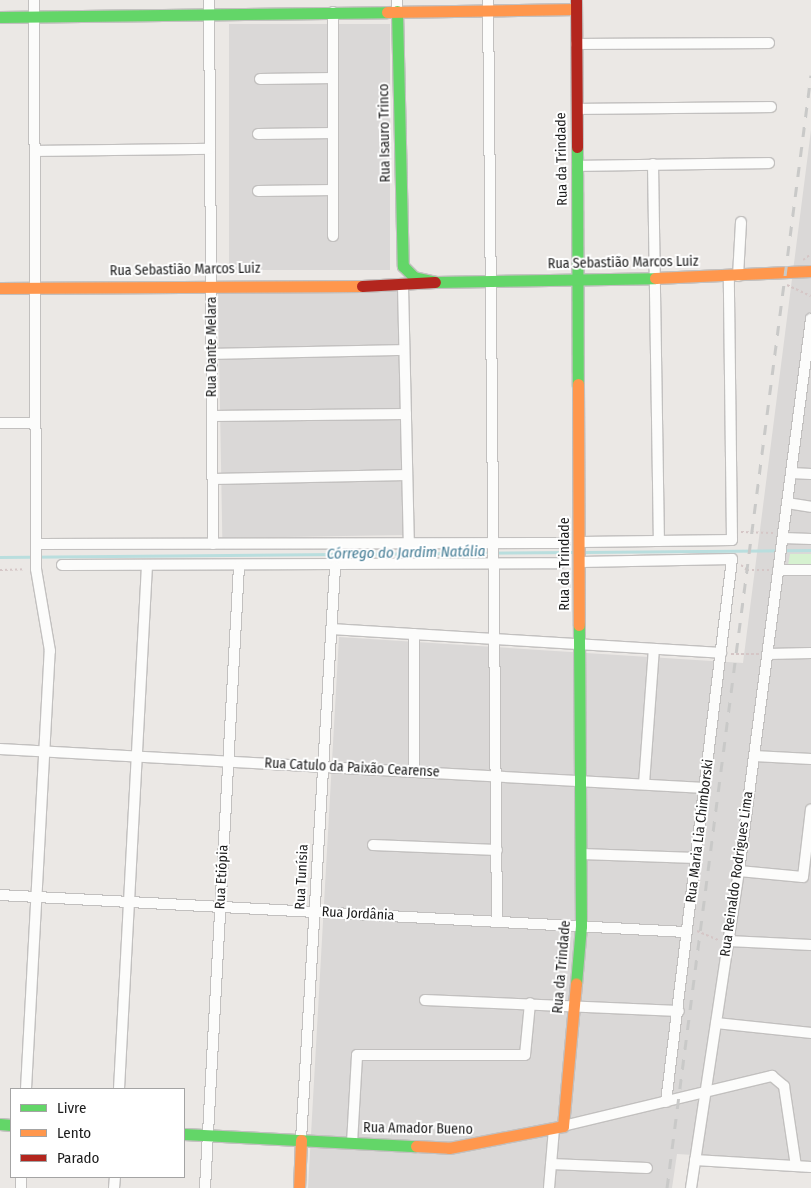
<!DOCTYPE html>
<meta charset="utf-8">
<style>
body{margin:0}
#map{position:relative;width:811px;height:1188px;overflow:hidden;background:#ebe8e5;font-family:"Fira Sans Condensed",sans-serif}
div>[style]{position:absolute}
.residential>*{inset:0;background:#dad8d7;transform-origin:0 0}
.park>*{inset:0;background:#d6f1d0}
.stream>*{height:3px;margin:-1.5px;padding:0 1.5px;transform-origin:1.5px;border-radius:1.5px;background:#b9dede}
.path>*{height:2px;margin-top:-1px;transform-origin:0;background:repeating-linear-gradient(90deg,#d5c6c6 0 2.5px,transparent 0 5px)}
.roads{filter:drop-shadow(1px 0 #c2c0bf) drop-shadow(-1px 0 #c2c0bf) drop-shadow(0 1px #c2c0bf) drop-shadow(0 -1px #c2c0bf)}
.street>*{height:10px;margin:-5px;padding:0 5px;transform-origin:5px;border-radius:5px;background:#fcfcfb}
.fast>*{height:11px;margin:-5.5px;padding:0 5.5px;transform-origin:5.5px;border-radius:5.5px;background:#63d668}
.slow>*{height:11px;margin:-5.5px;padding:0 5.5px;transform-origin:5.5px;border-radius:5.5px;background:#ff974d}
.jam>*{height:11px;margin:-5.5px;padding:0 5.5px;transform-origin:5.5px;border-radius:5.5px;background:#b3261e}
.rail>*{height:3px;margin-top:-1.5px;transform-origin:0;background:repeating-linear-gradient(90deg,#c9c9c8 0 10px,transparent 0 20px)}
span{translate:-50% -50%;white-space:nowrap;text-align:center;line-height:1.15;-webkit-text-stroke:4px #fff;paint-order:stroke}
.street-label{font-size:14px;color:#1c1c1c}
.water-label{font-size:15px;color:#417a93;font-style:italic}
.legend{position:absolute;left:10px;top:1088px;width:175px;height:90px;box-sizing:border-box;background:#fff;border:1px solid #a4a4a4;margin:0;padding:6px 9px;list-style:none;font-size:15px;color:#1c1c1c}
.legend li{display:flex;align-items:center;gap:10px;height:25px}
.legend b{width:25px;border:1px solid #a4a4a4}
</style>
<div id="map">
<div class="residential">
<div style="left:390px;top:24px;width:246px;height:161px;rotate:90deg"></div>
<div style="clip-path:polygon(811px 130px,811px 1162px,677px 1154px,672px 1188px,308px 1188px,339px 637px,743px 663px)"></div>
<div style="left:399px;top:290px;width:245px;height:181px;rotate:89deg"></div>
</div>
<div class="park">
<div style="clip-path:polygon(790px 554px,811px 554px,811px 564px,788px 565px)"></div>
</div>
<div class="stream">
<div style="left:583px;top:552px;width:228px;rotate:-0.5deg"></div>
<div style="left:0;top:557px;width:574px;rotate:-0.5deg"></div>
</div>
<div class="path">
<div style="left:803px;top:260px;width:10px;rotate:-37deg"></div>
<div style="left:787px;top:285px;width:26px;rotate:25deg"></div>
<div style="left:741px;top:532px;width:32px;rotate:2deg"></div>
<div style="left:741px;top:565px;width:8px;rotate:40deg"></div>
<div style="left:747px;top:570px;width:22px"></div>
<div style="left:0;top:570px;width:25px;rotate:-2deg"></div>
<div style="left:731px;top:654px;width:28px"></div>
<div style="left:697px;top:931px;width:23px;rotate:23deg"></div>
</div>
<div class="roads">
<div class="street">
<div style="left:209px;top:0;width:544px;rotate:89.58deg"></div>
<div style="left:397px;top:0;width:11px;rotate:90deg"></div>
<div style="left:488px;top:0;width:922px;rotate:89.44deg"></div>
<div style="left:333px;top:12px;width:224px;rotate:90deg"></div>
<div style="left:576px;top:44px;width:193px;rotate:-0.3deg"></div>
<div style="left:260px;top:79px;width:73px;rotate:-0.8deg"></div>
<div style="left:577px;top:109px;width:194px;rotate:-0.6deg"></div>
<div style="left:258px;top:134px;width:75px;rotate:-0.8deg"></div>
<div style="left:37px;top:151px;width:173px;rotate:-0.7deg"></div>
<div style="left:653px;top:164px;width:377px;rotate:89.1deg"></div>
<div style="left:577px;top:166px;width:192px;rotate:-0.9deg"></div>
<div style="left:258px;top:191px;width:75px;rotate:-0.8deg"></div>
<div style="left:738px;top:276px;width:54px;rotate:-86.8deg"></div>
<div style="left:403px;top:286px;width:258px;rotate:88.7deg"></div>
<div style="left:212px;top:354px;width:192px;rotate:-1.2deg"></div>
<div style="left:212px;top:416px;width:194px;rotate:-0.6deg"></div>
<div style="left:0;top:423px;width:34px"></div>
<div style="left:791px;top:473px;width:20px;rotate:3deg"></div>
<div style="left:213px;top:479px;width:194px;rotate:-1.2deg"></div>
<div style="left:787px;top:503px;width:24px;rotate:9deg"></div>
<div style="left:783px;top:538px;width:28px;rotate:2deg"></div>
<div style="left:581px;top:542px;width:151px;rotate:-0.8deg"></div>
<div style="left:732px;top:540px;width:264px;rotate:-90.7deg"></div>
<div style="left:36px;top:544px;width:529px;rotate:-0.11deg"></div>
<div style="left:581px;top:562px;width:151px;rotate:-1.1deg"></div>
<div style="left:732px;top:559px;width:547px;rotate:96.93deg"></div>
<div style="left:62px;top:565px;width:498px;rotate:-0.2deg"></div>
<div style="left:778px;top:570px;width:33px"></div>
<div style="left:331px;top:629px;width:391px;rotate:3.5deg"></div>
<div style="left:768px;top:654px;width:43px;rotate:-1.3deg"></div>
<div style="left:0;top:749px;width:706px;rotate:3.17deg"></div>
<div style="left:754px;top:756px;width:57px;rotate:3deg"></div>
<div style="left:414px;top:772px;width:138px;rotate:-90deg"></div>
<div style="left:644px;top:784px;width:135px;rotate:-85.8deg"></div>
<div style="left:373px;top:845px;width:124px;rotate:2.3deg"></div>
<div style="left:581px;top:854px;width:115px;rotate:2deg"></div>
<div style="left:739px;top:871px;width:64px;rotate:5.4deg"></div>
<div style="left:803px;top:877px;width:68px;rotate:-83.3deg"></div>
<div style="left:0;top:895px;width:687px;rotate:3.09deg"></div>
<div style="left:728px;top:941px;width:83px;rotate:2.8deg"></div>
<div style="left:425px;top:1000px;width:254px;rotate:2.5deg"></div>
<div style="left:716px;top:1023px;width:96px;rotate:6deg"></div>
<div style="left:26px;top:1089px;width:439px;rotate:-86.9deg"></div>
<div style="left:50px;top:651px;width:83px;rotate:-99.7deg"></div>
<div style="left:36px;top:569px;width:569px;rotate:-90.2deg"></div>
<div style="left:119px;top:1089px;width:524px;rotate:-86.94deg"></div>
<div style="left:563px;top:1126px;width:215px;rotate:-13.5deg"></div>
<div style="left:772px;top:1076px;width:16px;rotate:40deg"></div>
<div style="left:784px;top:1086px;width:81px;rotate:81.5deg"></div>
<div style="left:301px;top:1140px;width:574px;rotate:-86.6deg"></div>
<div style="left:352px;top:1143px;width:88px;rotate:-86.7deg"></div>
<div style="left:357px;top:1055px;width:168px"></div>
<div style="left:525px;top:1055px;width:52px;rotate:-84.5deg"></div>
<div style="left:695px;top:1160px;width:116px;rotate:3.5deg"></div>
<div style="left:551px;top:1164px;width:96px;rotate:2.4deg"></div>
<div style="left:21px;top:1188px;width:11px;rotate:-90deg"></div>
<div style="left:114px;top:1188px;width:11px;rotate:-85deg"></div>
<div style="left:205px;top:1188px;width:622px;rotate:-86.87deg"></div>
<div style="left:549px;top:1188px;width:60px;rotate:-85.2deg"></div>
<div style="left:691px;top:1188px;width:321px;rotate:-81.4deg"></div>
<div style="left:739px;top:871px;width:557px;rotate:-82.57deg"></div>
</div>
<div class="fast">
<div style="left:397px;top:11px;width:255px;rotate:88.7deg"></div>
<div style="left:0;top:17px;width:387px;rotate:-0.7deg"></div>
<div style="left:577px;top:147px;width:237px;rotate:89.8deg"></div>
<div style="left:403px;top:266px;width:16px;rotate:45deg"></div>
<div style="left:414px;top:277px;width:22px;rotate:13deg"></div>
<div style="left:435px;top:282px;width:220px;rotate:-1deg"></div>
<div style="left:576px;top:984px;width:58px;rotate:-85.1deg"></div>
<div style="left:581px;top:926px;width:301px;rotate:-90.4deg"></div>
<div style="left:0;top:1124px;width:11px;rotate:5deg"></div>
<div style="left:184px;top:1134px;width:232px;rotate:3deg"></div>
</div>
<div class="slow">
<div style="left:387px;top:12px;width:189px;rotate:-0.9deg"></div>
<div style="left:655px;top:278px;width:156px;rotate:-2.6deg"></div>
<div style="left:0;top:288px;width:362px;rotate:-0.3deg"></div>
<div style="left:578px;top:384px;width:241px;rotate:89.8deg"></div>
<div style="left:416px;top:1146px;width:33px;rotate:3deg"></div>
<div style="left:449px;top:1148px;width:116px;rotate:-10.9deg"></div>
<div style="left:563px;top:1126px;width:143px;rotate:-84.8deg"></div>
<div style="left:299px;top:1188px;width:48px;rotate:-87.6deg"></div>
</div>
<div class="jam">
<div style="left:576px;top:0;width:147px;rotate:89.6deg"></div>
<div style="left:362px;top:286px;width:73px;rotate:-3.1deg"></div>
</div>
</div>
<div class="rail">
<div style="left:667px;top:1188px;width:1122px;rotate:-82.63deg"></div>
</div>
<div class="street-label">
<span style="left:385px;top:133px;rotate:-91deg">Rua Isauro Trinco</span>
<span style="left:562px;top:159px;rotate:-91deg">Rua da Trindade</span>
<span style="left:623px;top:263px;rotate:-1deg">Rua Sebastião Marcos Luiz</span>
<span style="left:185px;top:270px;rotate:-1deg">Rua Sebastião Marcos Luiz</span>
<span style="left:212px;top:347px;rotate:-90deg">Rua Dante Melara</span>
<span style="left:565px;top:564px;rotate:-90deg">Rua da Trindade</span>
<span style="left:352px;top:768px;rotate:3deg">Rua Catulo da Paixão Cearense</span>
<span style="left:700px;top:831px;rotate:-83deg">Rua Maria Lia Chimborski</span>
<span style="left:737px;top:874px;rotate:-82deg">Rua Reinaldo Rodrigues Lima</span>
<span style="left:222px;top:877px;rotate:-87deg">Rua Etiópia</span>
<span style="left:302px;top:877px;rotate:-87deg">Rua Tunísia</span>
<span style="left:358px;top:914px;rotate:3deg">Rua Jordânia</span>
<span style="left:562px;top:967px;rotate:-85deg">Rua da Trindade</span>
<span style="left:418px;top:1129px;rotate:1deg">Rua Amador Bueno</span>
</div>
<div class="water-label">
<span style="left:406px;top:553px;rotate:-1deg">Córrego do Jardim Natália</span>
</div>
<ul class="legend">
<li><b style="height:6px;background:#63d668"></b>Livre</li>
<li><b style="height:6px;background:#ff974d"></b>Lento</li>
<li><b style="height:6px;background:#b3261e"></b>Parado</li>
</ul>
</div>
